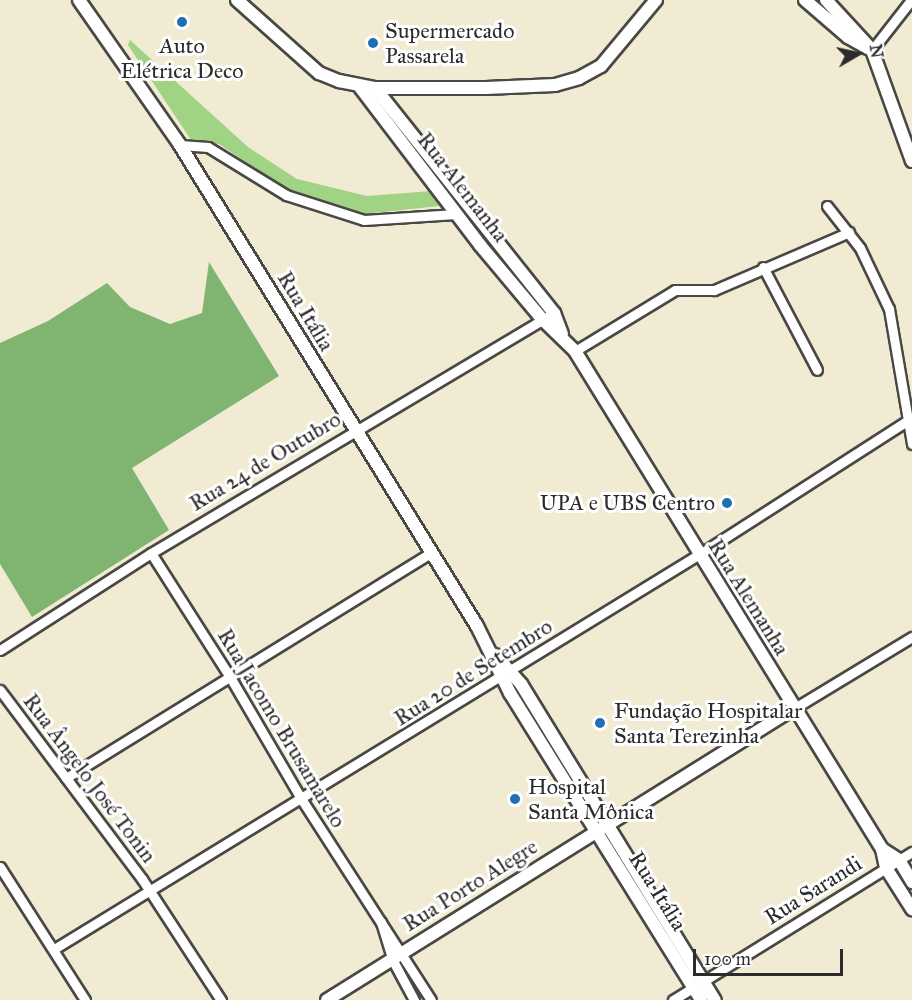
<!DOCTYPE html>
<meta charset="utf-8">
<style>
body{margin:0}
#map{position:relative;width:912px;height:1000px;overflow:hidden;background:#f2ebd4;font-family:"IM FELL Great Primer",serif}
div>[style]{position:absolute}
.green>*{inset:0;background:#a0d383}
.forest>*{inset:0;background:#80b571}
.roads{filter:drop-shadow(2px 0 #494844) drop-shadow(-2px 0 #494844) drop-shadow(0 2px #494844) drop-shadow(0 -2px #494844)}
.minor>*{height:9px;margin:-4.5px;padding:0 4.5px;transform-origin:4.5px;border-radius:4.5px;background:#fff}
.major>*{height:12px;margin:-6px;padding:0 6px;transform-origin:6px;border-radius:6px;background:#fff}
.dots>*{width:16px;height:16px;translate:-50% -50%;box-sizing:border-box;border:3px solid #fff;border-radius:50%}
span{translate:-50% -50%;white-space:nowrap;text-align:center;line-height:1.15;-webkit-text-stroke:6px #fff;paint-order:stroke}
.poi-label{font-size:22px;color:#2b2b2b}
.left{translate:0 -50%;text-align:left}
.right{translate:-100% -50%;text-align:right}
.street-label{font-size:22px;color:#2b2b2b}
.north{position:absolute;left:828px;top:24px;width:60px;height:60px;-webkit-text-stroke:4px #fff;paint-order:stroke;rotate:81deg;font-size:16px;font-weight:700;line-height:24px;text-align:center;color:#2b2b2b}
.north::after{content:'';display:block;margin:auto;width:21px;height:27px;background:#2b2b2b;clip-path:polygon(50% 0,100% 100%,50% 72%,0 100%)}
.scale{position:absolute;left:693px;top:949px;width:150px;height:27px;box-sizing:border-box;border:3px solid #2b2b2b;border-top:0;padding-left:8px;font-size:18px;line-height:21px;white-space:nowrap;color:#2b2b2b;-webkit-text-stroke:4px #fff;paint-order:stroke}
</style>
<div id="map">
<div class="green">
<div style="clip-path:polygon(130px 40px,248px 147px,297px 179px,367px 196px,431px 191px,439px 206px,364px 214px,292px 193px,219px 144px,193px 143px,128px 45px)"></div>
</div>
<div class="forest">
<div style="clip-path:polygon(209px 262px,279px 376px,132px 468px,169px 530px,32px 617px,0 564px,0 343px,48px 321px,107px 283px,130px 307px,170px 324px,202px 313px)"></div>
</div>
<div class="roads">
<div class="minor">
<div style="left:872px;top:50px;width:63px;rotate:-52deg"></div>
<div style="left:180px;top:145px;width:28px;rotate:4deg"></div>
<div style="left:208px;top:147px;width:92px;rotate:31.6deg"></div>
<div style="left:286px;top:195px;width:82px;rotate:17.8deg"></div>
<div style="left:364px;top:220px;width:92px;rotate:-3.7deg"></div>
<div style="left:827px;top:206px;width:53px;rotate:51.8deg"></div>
<div style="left:860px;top:248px;width:68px;rotate:64.6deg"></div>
<div style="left:889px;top:309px;width:137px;rotate:80.3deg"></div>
<div style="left:763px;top:267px;width:116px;rotate:62.3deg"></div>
<div style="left:575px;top:351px;width:117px;rotate:-31.4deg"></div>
<div style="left:675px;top:290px;width:39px"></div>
<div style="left:714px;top:290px;width:147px;rotate:-23.2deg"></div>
<div style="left:151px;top:553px;width:147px;rotate:57.5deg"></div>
<div style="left:230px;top:677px;width:143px;rotate:59.7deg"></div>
<div style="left:302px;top:800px;width:238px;rotate:57.2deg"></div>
<div style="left:0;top:650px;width:179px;rotate:-32.7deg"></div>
<div style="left:151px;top:553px;width:469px;rotate:-30.8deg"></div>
<div style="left:0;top:690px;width:236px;rotate:53.1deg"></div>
<div style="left:142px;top:879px;width:145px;rotate:56.9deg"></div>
<div style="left:793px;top:709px;width:139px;rotate:-31.2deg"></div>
<div style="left:66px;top:778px;width:430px;rotate:-31.7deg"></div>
<div style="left:0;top:867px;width:158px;rotate:57.4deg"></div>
<div style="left:381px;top:922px;width:39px;rotate:73deg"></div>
<div style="left:392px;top:959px;width:47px;rotate:61.8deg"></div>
<div style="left:54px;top:949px;width:755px;rotate:-31.46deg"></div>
<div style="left:698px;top:555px;width:248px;rotate:-32.7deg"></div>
<div style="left:673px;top:1000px;width:281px;rotate:-31.8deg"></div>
</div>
<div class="major">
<div style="left:79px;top:0;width:177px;rotate:55.1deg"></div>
<div style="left:180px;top:145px;width:565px;rotate:58.31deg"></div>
<div style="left:477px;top:626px;width:75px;rotate:63.8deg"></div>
<div style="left:510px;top:693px;width:362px;rotate:58.1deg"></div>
<div style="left:237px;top:0;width:110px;rotate:41.7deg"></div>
<div style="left:319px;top:73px;width:22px;rotate:22deg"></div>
<div style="left:339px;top:81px;width:37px;rotate:11deg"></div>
<div style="left:375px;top:88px;width:111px"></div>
<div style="left:486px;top:88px;width:69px;rotate:-2.5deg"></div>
<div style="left:555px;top:85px;width:25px;rotate:-16deg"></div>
<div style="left:579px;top:78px;width:25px;rotate:-29deg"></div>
<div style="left:601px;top:66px;width:86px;rotate:-50.2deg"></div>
<div style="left:805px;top:0;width:57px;rotate:40.7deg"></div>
<div style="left:848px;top:37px;width:23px;rotate:29deg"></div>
<div style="left:826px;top:0;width:68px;rotate:47.4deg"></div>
<div style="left:872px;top:50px;width:118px;rotate:70.2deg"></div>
<div style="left:359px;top:86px;width:200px;rotate:52.7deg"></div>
<div style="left:480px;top:245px;width:97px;rotate:50deg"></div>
<div style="left:542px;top:319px;width:46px;rotate:44.1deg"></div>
<div style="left:575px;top:351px;width:585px;rotate:58.35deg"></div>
<div style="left:882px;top:849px;width:19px;rotate:78deg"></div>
<div style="left:886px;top:868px;width:49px;rotate:57.6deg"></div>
<div style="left:375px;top:88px;width:288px;rotate:51.5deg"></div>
<div style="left:554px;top:313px;width:22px;rotate:69deg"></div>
<div style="left:495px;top:655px;width:39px;rotate:48deg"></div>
<div style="left:521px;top:684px;width:371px;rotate:58.5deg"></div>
<div style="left:882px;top:849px;width:20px;rotate:33deg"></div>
<div style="left:899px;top:860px;width:26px;rotate:59deg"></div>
<div style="left:327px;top:1000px;width:549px;rotate:-31.98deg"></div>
</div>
</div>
<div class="dots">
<div style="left:182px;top:22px;background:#1f6fb2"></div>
<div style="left:373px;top:43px;background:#1f6fb2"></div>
<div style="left:727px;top:503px;background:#1f6fb2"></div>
<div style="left:600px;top:723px;background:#1f6fb2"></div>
<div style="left:515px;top:799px;background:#1f6fb2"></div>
</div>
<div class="poi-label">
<span class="left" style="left:385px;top:43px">Supermercado<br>Passarela</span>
<span style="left:182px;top:58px">Auto<br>Elétrica Deco</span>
<span class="right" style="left:715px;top:503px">UPA e UBS Centro</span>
<span class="left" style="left:614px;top:723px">Fundação Hospitalar<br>Santa Terezinha</span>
<span class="left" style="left:528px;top:799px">Hospital<br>Santa Mônica</span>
</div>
<div class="street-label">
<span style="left:463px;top:187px;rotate:52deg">Rua Alemanha</span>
<span style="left:306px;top:311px;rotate:59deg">Rua Itália</span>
<span style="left:265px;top:461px;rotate:-31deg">Rua 24 de Outubro</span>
<span style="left:749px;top:597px;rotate:58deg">Rua Alemanha</span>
<span style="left:473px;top:672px;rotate:-32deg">Rua 20 de Setembro</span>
<span style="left:282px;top:728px;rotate:59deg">Rua Jacomo Brusamarelo</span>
<span style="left:90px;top:778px;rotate:53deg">Rua Ângelo José Tonin</span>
<span style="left:470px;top:885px;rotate:-32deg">Rua Porto Alegre</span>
<span style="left:813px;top:890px;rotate:-32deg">Rua Sarandi</span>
<span style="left:658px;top:891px;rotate:58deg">Rua Itália</span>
</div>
<div class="north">N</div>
<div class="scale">100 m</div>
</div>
